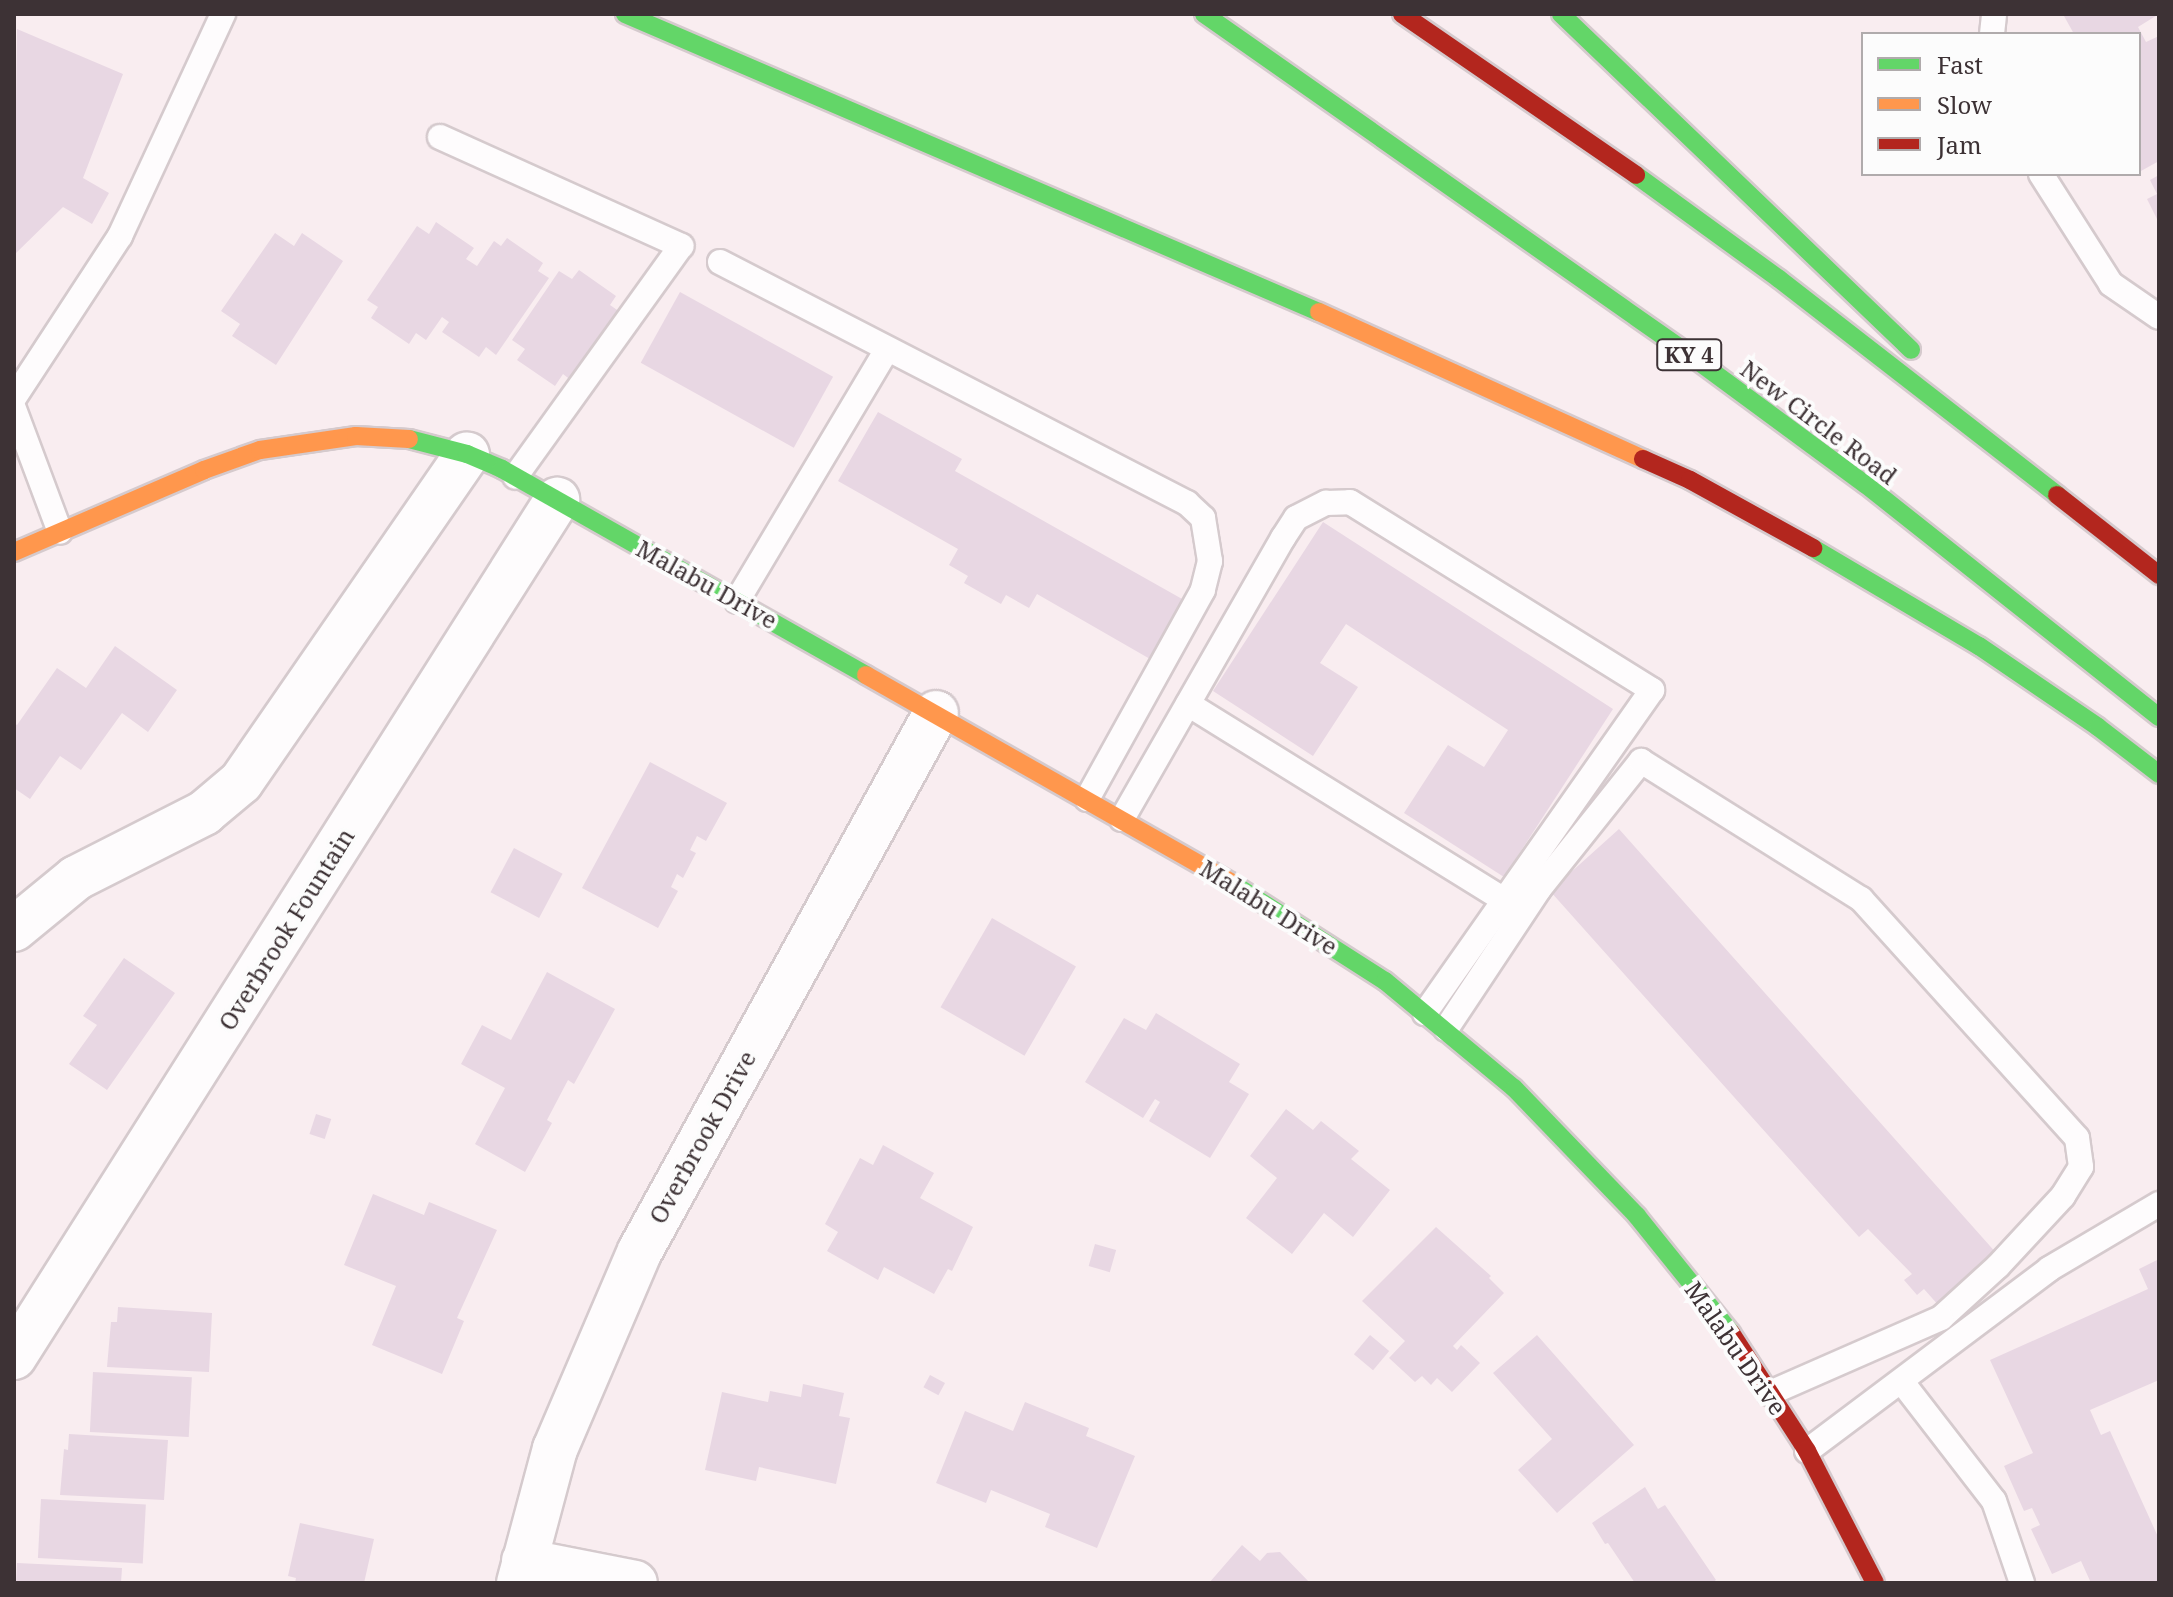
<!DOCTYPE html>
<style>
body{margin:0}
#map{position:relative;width:2173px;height:1597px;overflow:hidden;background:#f9edf0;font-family:"Noto Serif",serif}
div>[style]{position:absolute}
.building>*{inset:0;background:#e8d7e3;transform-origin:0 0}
.roads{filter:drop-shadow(2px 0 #d5cacd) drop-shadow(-2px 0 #d5cacd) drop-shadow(0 2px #d5cacd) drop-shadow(0 -2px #d5cacd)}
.lane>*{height:24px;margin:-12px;padding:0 12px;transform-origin:12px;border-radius:12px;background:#fefcfd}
.street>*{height:44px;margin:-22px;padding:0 22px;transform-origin:22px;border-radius:22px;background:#fefcfd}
.fast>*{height:18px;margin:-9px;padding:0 9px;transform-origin:9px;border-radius:9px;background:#63d668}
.slow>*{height:18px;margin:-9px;padding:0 9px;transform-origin:9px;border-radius:9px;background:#ff974d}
.jam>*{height:18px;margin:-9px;padding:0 9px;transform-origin:9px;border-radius:9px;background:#b3261e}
span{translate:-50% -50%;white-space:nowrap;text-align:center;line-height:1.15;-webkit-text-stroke:8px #fcfcfc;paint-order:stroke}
.shield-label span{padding:2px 6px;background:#fcfcfc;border:2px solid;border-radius:6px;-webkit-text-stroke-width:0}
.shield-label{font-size:22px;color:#3d3235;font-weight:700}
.street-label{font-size:24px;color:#3d3235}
.frame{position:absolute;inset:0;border:16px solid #3d3235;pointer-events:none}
.legend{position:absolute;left:1861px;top:32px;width:280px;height:144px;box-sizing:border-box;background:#fcfcfc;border:2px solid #b0abac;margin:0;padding:10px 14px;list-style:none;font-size:24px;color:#3d3235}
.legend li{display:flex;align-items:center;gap:16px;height:40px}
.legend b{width:40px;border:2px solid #b0abac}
</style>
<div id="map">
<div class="building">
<div style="clip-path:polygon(2067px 14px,2159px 14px,2138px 27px,2146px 42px,2159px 36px,2159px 161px,2141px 171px,2139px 168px,2139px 34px,2074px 34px,2064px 16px)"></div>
<div style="clip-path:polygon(17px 29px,123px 74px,83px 178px,109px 193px,92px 224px,63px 207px,14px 255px)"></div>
<div style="clip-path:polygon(2159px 175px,2159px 223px,2147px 199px,2157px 194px,2150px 180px)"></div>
<div style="clip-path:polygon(436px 222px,474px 248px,466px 259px,477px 266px,494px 241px,501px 246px,507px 238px,543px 263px,538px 271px,549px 278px,496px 355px,486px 347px,479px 357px,442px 332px,449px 322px,442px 317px,426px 340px,416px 333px,409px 344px,371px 318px,378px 307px,367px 300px,417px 226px,429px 234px)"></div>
<div style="clip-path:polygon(275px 233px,294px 246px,302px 233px,343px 261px,276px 365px,232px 336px,240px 324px,221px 311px)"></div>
<div style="clip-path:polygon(579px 270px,616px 296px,610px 305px,620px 312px,572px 381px,563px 374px,555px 386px,517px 360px,525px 349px,512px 340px,559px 271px,572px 279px)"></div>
<div style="left:680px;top:292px;width:175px;height:81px;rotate:29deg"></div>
<div style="clip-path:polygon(878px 412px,962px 459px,955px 471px,1191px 604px,1157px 663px,1037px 594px,1029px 608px,1006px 595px,1001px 604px,964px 583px,968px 576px,949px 565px,958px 549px,838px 481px)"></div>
<div style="clip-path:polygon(1323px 522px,1613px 709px,1504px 877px,1404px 813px,1448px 745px,1484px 767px,1508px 730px,1346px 624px,1320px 663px,1358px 687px,1313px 756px,1213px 691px)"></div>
<div style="clip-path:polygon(115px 646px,177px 690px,148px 732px,122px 713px,81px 770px,60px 756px,30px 799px,14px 788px,14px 723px,17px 725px,57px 668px,86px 688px)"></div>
<div style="clip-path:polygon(650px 762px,727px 803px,706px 841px,697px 836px,690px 850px,696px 853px,683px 878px,677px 874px,671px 887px,678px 891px,658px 928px,582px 888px)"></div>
<div style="clip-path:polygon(1619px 829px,1998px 1255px,1940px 1307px,1924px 1289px,1917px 1295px,1904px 1280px,1912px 1274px,1868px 1229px,1859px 1237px,1550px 891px)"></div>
<div style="left:514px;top:848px;width:55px;height:50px;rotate:28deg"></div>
<div style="left:992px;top:918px;width:97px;height:103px;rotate:30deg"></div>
<div style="clip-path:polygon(124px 958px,175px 993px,107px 1090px,69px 1064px,97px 1025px,83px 1016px)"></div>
<div style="clip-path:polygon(547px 972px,615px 1009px,574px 1084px,568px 1080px,547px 1120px,552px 1123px,525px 1172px,475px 1144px,505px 1088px,461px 1064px,482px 1025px,511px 1040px)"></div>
<div style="clip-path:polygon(1156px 1013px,1240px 1064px,1229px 1082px,1249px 1094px,1210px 1158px,1149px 1121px,1160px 1102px,1155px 1099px,1143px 1118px,1085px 1082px,1124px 1018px,1146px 1030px)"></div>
<div style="clip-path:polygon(1286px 1109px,1313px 1130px,1321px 1121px,1359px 1151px,1351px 1159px,1390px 1190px,1353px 1237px,1324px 1213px,1292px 1254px,1246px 1218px,1277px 1178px,1250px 1156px)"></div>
<div style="left:316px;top:1114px;width:16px;height:21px;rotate:18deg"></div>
<div style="clip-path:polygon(883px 1145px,934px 1173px,920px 1198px,973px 1227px,952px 1271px,948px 1269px,934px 1294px,884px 1267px,878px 1280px,827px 1251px,838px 1232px,825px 1224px,860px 1158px,873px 1165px)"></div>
<div style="clip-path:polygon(373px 1194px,424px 1215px,429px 1202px,497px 1230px,457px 1318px,464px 1321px,442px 1374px,372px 1345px,396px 1286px,344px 1265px)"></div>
<div style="clip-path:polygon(1436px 1227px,1491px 1276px,1489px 1278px,1504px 1293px,1453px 1346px,1457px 1350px,1461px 1345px,1480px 1363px,1452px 1392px,1437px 1378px,1431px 1385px,1422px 1376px,1415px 1382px,1389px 1358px,1405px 1341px,1362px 1301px)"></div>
<div style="left:1095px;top:1244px;width:22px;height:23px;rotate:16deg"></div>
<div style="clip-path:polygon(2159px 1259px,2159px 1380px,2090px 1410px,2101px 1435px,2110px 1431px,2159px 1539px,2159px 1583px,2091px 1583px,2081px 1561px,2052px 1574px,2031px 1529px,2040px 1525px,2032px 1508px,2024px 1511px,2004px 1466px,2033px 1453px,1990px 1360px,2148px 1289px,2139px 1269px)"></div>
<div style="clip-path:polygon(118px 1307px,212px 1313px,209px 1372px,107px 1367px,111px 1322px,117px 1322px)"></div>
<div style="left:1370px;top:1335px;width:25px;height:25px;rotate:40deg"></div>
<div style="clip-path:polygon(1537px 1335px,1634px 1445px,1557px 1513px,1518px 1470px,1552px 1439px,1493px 1373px)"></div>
<div style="left:93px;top:1372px;width:99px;height:60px;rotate:3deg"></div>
<div style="left:930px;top:1375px;width:17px;height:14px;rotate:28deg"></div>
<div style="clip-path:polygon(803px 1384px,844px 1393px,839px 1416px,850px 1418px,836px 1484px,759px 1467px,756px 1481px,705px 1470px,722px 1392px,768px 1402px,770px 1391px,801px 1397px)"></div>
<div style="clip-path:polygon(1025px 1402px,1089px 1428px,1086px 1436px,1135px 1456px,1097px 1548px,1045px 1527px,1050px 1514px,991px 1490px,986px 1503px,936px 1483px,965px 1411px,1013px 1431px)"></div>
<div style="clip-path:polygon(69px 1434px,168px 1440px,164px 1500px,60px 1495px,64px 1449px,68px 1450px)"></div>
<div style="clip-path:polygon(1645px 1487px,1658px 1509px,1665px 1505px,1716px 1580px,1712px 1583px,1635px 1583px,1608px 1543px,1605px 1544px,1592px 1523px)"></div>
<div style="left:41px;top:1499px;width:105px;height:59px;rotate:3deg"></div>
<div style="clip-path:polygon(300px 1523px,374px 1539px,364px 1583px,295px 1583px,296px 1578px,288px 1576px)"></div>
<div style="clip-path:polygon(1242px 1545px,1260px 1561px,1267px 1553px,1280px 1552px,1310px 1583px,1209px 1583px)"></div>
<div style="clip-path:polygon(17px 1563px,122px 1568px,121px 1583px,16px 1583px)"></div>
</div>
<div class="roads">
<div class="lane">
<div style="left:1992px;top:34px;width:20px;rotate:-84deg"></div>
<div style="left:440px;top:137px;width:265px;rotate:24.3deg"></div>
<div style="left:681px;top:246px;width:284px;rotate:125.7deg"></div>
<div style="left:2041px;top:174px;width:130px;rotate:57.5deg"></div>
<div style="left:2111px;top:284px;width:58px;rotate:34.5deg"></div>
<div style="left:720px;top:262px;width:526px;rotate:27.3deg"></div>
<div style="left:1187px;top:503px;width:22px;rotate:43deg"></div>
<div style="left:1203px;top:518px;width:44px;rotate:80.8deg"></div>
<div style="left:1210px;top:561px;width:30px;rotate:104deg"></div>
<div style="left:1203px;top:590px;width:239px;rotate:119deg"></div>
<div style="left:14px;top:398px;width:194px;rotate:-56.8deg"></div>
<div style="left:120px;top:236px;width:245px;rotate:-65.1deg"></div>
<div style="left:14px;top:409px;width:131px;rotate:69.5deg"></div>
<div style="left:737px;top:601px;width:293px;rotate:-59.2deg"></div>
<div style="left:1188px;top:704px;width:372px;rotate:31.8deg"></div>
<div style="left:1122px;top:819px;width:324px;rotate:-60.2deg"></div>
<div style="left:1283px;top:538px;width:24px;rotate:-57deg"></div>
<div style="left:1296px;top:518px;width:34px;rotate:-27deg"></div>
<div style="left:1326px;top:503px;width:24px;rotate:-2deg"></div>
<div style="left:1350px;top:502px;width:356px;rotate:31.9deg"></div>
<div style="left:1652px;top:690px;width:395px;rotate:125.1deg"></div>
<div style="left:1446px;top:1029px;width:168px;rotate:-56.4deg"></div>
<div style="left:1539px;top:889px;width:164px;rotate:-51.4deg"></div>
<div style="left:1641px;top:761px;width:260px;rotate:32.1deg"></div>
<div style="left:1861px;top:899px;width:322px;rotate:47.9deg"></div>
<div style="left:2077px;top:1138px;width:29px;rotate:82deg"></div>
<div style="left:2081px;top:1167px;width:34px;rotate:122deg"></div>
<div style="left:2063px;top:1196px;width:96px;rotate:132.9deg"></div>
<div style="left:1998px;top:1266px;width:77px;rotate:137.6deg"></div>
<div style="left:1941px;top:1318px;width:187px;rotate:156.3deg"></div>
<div style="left:1902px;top:1382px;width:150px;rotate:52.3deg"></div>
<div style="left:1994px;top:1501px;width:87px;rotate:71.1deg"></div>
<div style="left:1807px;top:1451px;width:303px;rotate:-36.9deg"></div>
<div style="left:2049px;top:1269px;width:128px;rotate:-30.6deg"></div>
</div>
<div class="street">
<div style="left:14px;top:929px;width:80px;rotate:-39.4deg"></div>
<div style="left:76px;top:878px;width:144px;rotate:-26.9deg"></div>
<div style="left:204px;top:813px;width:48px;rotate:-40deg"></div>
<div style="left:241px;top:782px;width:398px;rotate:-55.4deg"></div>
<div style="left:14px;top:1357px;width:1015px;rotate:-57.64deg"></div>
<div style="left:524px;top:1561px;width:113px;rotate:11.2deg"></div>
<div style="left:519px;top:1583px;width:139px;rotate:-75deg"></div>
<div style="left:555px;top:1449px;width:215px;rotate:-66.8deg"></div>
<div style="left:640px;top:1251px;width:614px;rotate:-61.18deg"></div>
</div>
<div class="fast">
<div style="left:625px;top:14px;width:755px;rotate:23.24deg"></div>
<div style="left:1204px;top:14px;width:585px;rotate:35.05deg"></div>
<div style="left:1683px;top:350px;width:226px;rotate:36.4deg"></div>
<div style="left:1865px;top:484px;width:375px;rotate:38.4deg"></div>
<div style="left:1561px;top:14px;width:485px;rotate:43.8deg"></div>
<div style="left:1636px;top:175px;width:177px;rotate:36deg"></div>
<div style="left:1779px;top:279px;width:352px;rotate:37.8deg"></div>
<div style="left:409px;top:439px;width:60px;rotate:14.5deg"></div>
<div style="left:467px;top:454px;width:38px;rotate:23deg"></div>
<div style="left:502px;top:469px;width:418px;rotate:29.5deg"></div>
<div style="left:1813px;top:548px;width:193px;rotate:30.6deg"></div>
<div style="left:1979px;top:646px;width:144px;rotate:34.2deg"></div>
<div style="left:2098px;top:727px;width:77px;rotate:37.6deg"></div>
<div style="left:1230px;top:882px;width:184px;rotate:32.6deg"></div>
<div style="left:1385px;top:981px;width:168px;rotate:39.7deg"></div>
<div style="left:1514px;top:1088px;width:178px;rotate:46.1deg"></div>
<div style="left:1637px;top:1216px;width:150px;rotate:51.2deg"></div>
</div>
<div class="slow">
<div style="left:1319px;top:312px;width:356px;rotate:24.4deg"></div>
<div style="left:14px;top:552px;width:207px;rotate:-23.3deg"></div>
<div style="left:204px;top:470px;width:59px;rotate:-19.7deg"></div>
<div style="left:260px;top:450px;width:97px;rotate:-8.3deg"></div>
<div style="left:356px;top:436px;width:53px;rotate:3.2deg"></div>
<div style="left:866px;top:675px;width:419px;rotate:29.6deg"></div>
</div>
<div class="jam">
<div style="left:1402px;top:14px;width:284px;rotate:34.5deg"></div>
<div style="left:1643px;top:459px;width:51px;rotate:24.1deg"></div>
<div style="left:1690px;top:480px;width:141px;rotate:28.9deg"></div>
<div style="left:2057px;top:495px;width:130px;rotate:38.1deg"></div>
<div style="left:1731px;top:1333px;width:140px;rotate:57.2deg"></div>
<div style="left:1807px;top:1451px;width:148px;rotate:62.7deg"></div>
</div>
</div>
<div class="shield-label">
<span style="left:1689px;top:355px">KY 4</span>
</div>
<div class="street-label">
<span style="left:1819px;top:422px;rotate:37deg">New Circle Road</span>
<span style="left:707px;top:584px;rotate:29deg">Malabu Drive</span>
<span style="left:1269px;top:907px;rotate:32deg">Malabu Drive</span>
<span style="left:286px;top:929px;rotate:-58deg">Overbrook Fountain</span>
<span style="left:702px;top:1137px;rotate:-61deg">Overbrook Drive</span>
<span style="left:1736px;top:1348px;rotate:55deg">Malabu Drive</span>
</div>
<div class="frame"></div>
<ul class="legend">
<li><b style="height:10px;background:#63d668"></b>Fast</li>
<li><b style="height:10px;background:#ff974d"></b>Slow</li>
<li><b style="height:10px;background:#b3261e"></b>Jam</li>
</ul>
</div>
